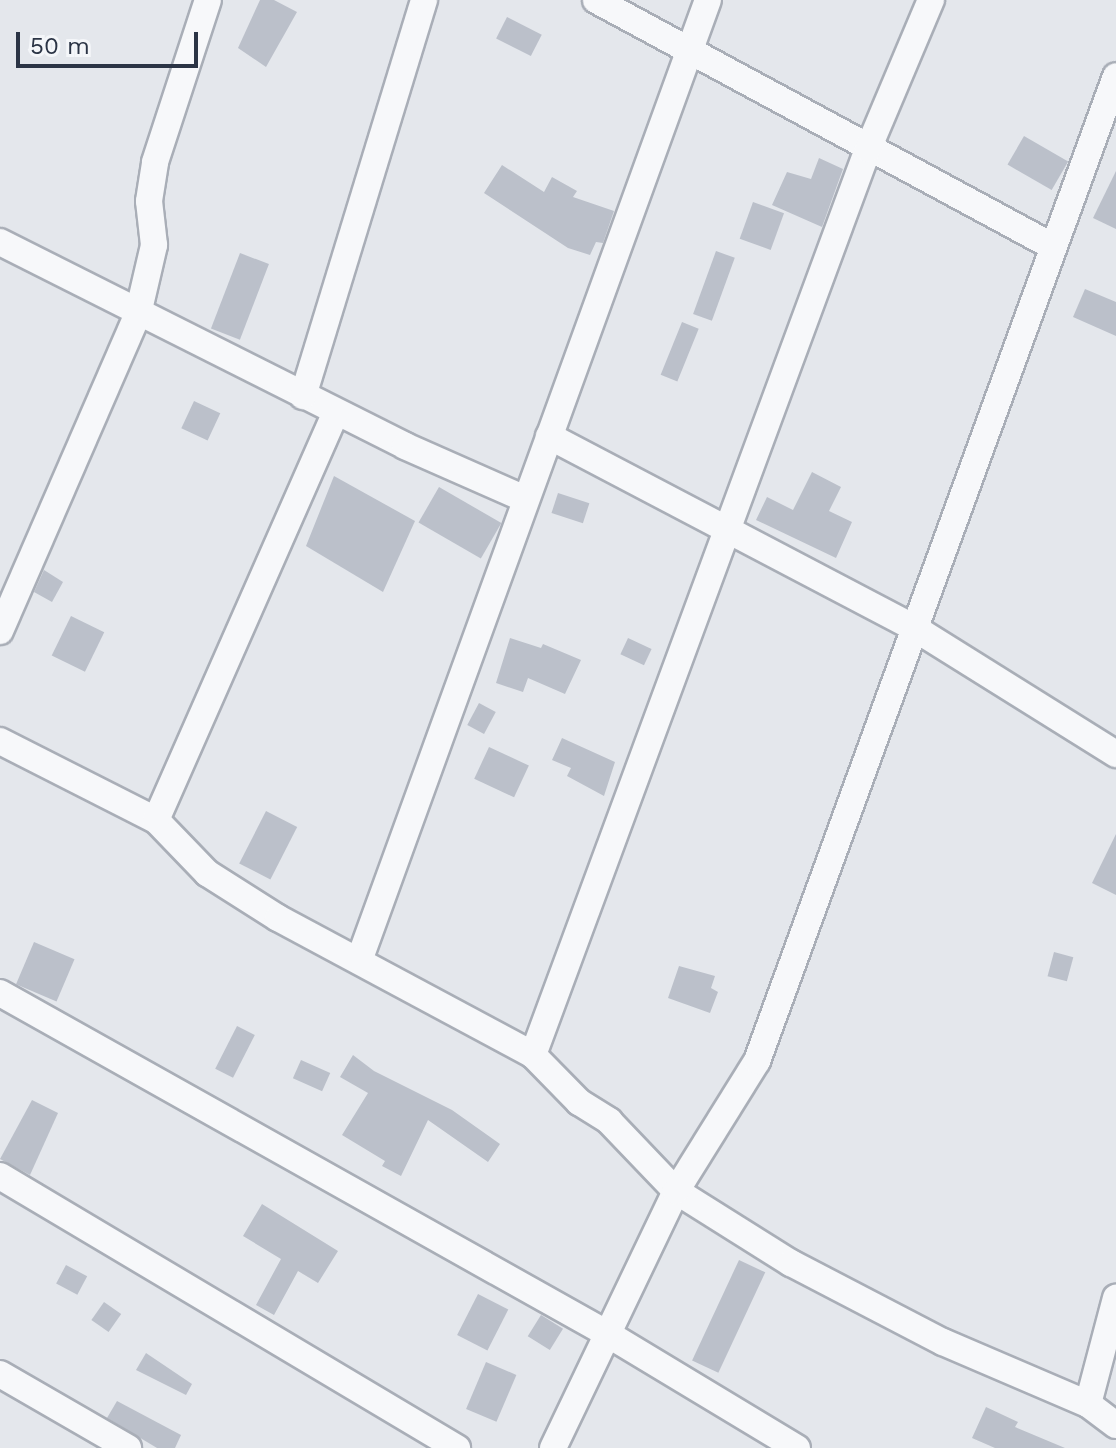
<!DOCTYPE html>
<style>
body{margin:0}
#map{position:relative;width:1116px;height:1448px;overflow:hidden;background:#e4e7ec;font-family:"Work Sans",sans-serif}
div>[style]{position:absolute}
.building>*{inset:0;background:#bbc0ca;transform-origin:0 0}
.roads{filter:drop-shadow(2px 0 #a9aeb7) drop-shadow(-2px 0 #a9aeb7) drop-shadow(0 2px #a9aeb7) drop-shadow(0 -2px #a9aeb7)}
.minor>*{height:26px;margin:-13px;padding:0 13px;transform-origin:13px;border-radius:13px;background:#f7f8fa}
span{translate:-50% -50%;white-space:nowrap;text-align:center;line-height:1.15;-webkit-text-stroke:7px #f4f6f9;paint-order:stroke}
.scale{position:absolute;left:16px;top:32px;width:182px;height:36px;box-sizing:border-box;border:4px solid #2b3445;border-top:0;padding-left:10px;font-size:24px;line-height:28px;white-space:nowrap;color:#2b3445;-webkit-text-stroke:6px #f4f6f9;paint-order:stroke}
</style>
<div id="map">
<div class="building">
<div style="clip-path:polygon(260px 0,274px 0,297px 12px,266px 67px,238px 48px)"></div>
<div style="left:507px;top:17px;width:39px;height:24px;rotate:27deg"></div>
<div style="left:1024px;top:136px;width:51px;height:33px;rotate:30deg"></div>
<div style="clip-path:polygon(819px 158px,843px 169px,822px 227px,772px 205px,787px 172px,811px 179px)"></div>
<div style="clip-path:polygon(502px 165px,544px 192px,552px 177px,577px 191px,573px 197px,614px 211px,603px 243px,596px 242px,590px 255px,568px 248px,484px 193px)"></div>
<div style="clip-path:polygon(1116px 171px,1116px 229px,1093px 218px)"></div>
<div style="left:753px;top:202px;width:33px;height:39px;rotate:20deg"></div>
<div style="left:716px;top:251px;width:20px;height:67px;rotate:20deg"></div>
<div style="left:240px;top:253px;width:31px;height:81px;rotate:21deg"></div>
<div style="clip-path:polygon(1085px 289px,1116px 302px,1116px 336px,1073px 317px)"></div>
<div style="left:682px;top:322px;width:18px;height:57px;rotate:22deg"></div>
<div style="left:194px;top:401px;width:29px;height:30px;rotate:25deg"></div>
<div style="clip-path:polygon(812px 472px,841px 487px,829px 511px,852px 522px,836px 558px,756px 520px,767px 497px,793px 510px)"></div>
<div style="clip-path:polygon(334px 476px,415px 521px,383px 592px,306px 546px)"></div>
<div style="left:439px;top:487px;width:72px;height:41px;rotate:30deg"></div>
<div style="left:558px;top:493px;width:33px;height:21px;rotate:18deg"></div>
<div style="clip-path:polygon(44px 570px,63px 582px,52px 602px,34px 592px)"></div>
<div style="left:71px;top:616px;width:37px;height:44px;rotate:26deg"></div>
<div style="clip-path:polygon(510px 638px,541px 648px,543px 644px,581px 660px,565px 694px,528px 678px,523px 692px,496px 683px)"></div>
<div style="left:628px;top:638px;width:26px;height:18px;rotate:25deg"></div>
<div style="left:479px;top:703px;width:19px;height:25px;rotate:28deg"></div>
<div style="clip-path:polygon(562px 738px,615px 762px,604px 796px,567px 776px,571px 768px,552px 760px)"></div>
<div style="left:489px;top:747px;width:44px;height:35px;rotate:25deg"></div>
<div style="left:266px;top:811px;width:35px;height:59px;rotate:27deg"></div>
<div style="clip-path:polygon(1116px 834px,1116px 895px,1092px 883px)"></div>
<div style="left:34px;top:942px;width:44px;height:46px;rotate:23deg"></div>
<div style="left:1054px;top:952px;width:20px;height:25px;rotate:15deg"></div>
<div style="clip-path:polygon(679px 966px,715px 976px,711px 988px,718px 992px,710px 1013px,668px 998px)"></div>
<div style="left:237px;top:1026px;width:20px;height:48px;rotate:27deg"></div>
<div style="clip-path:polygon(353px 1055px,374px 1071px,452px 1110px,500px 1144px,488px 1162px,428px 1120px,401px 1176px,382px 1166px,385px 1161px,342px 1135px,368px 1093px,340px 1077px)"></div>
<div style="left:301px;top:1060px;width:32px;height:20px;rotate:24deg"></div>
<div style="clip-path:polygon(32px 1100px,58px 1113px,30px 1175px,0 1159px)"></div>
<div style="clip-path:polygon(262px 1204px,338px 1251px,318px 1283px,298px 1271px,274px 1315px,256px 1305px,281px 1259px,243px 1236px)"></div>
<div style="left:739px;top:1260px;width:29px;height:111px;rotate:25deg"></div>
<div style="left:66px;top:1265px;width:24px;height:21px;rotate:28deg"></div>
<div style="left:478px;top:1294px;width:34px;height:46px;rotate:27deg"></div>
<div style="left:104px;top:1302px;width:21px;height:22px;rotate:35deg"></div>
<div style="left:541px;top:1315px;width:26px;height:25px;rotate:32deg"></div>
<div style="clip-path:polygon(146px 1353px,192px 1384px,186px 1395px,136px 1370px)"></div>
<div style="left:486px;top:1362px;width:33px;height:51px;rotate:23deg"></div>
<div style="clip-path:polygon(117px 1401px,181px 1435px,175px 1448px,157px 1448px,107px 1418px)"></div>
<div style="clip-path:polygon(986px 1407px,1018px 1422px,1015px 1427px,1065px 1448px,995px 1448px,972px 1438px)"></div>
</div>
<div class="roads">
<div class="minor">
<div style="left:596px;top:0;width:518px;rotate:28.35deg"></div>
<div style="left:0;top:242px;width:453px;rotate:26.7deg"></div>
<div style="left:405px;top:446px;width:131px;rotate:23.8deg"></div>
<div style="left:303px;top:396px;width:414px;rotate:-73deg"></div>
<div style="left:549px;top:436px;width:415px;rotate:27.7deg"></div>
<div style="left:916px;top:629px;width:236px;rotate:32deg"></div>
<div style="left:0;top:631px;width:346px;rotate:-66.5deg"></div>
<div style="left:138px;top:314px;width:71px;rotate:-76.9deg"></div>
<div style="left:154px;top:245px;width:44px;rotate:-96.5deg"></div>
<div style="left:149px;top:201px;width:39px;rotate:-81deg"></div>
<div style="left:155px;top:162px;width:170px;rotate:-71.9deg"></div>
<div style="left:0;top:741px;width:175px;rotate:26.9deg"></div>
<div style="left:156px;top:820px;width:74px;rotate:46.1deg"></div>
<div style="left:207px;top:873px;width:84px;rotate:32.4deg"></div>
<div style="left:278px;top:918px;width:289px;rotate:28.2deg"></div>
<div style="left:533px;top:1055px;width:66px;rotate:45.6deg"></div>
<div style="left:579px;top:1102px;width:36px;rotate:32deg"></div>
<div style="left:609px;top:1121px;width:97px;rotate:46.3deg"></div>
<div style="left:676px;top:1191px;width:136px;rotate:32.1deg"></div>
<div style="left:791px;top:1263px;width:171px;rotate:27.5deg"></div>
<div style="left:943px;top:1342px;width:158px;rotate:23.2deg"></div>
<div style="left:1088px;top:1404px;width:35px;rotate:37deg"></div>
<div style="left:156px;top:820px;width:446px;rotate:-66.2deg"></div>
<div style="left:360px;top:958px;width:1019px;rotate:-70.04deg"></div>
<div style="left:0;top:993px;width:695px;rotate:29.29deg"></div>
<div style="left:606px;top:1333px;width:223px;rotate:31.1deg"></div>
<div style="left:533px;top:1055px;width:966px;rotate:-69.71deg"></div>
<div style="left:868px;top:149px;width:162px;rotate:-67.1deg"></div>
<div style="left:0;top:1176px;width:532px;rotate:30.76deg"></div>
<div style="left:0;top:1374px;width:148px;rotate:30deg"></div>
<div style="left:1088px;top:1404px;width:110px;rotate:-75.2deg"></div>
<div style="left:553px;top:1448px;width:285px;rotate:-64.4deg"></div>
<div style="left:676px;top:1191px;width:153px;rotate:-58.1deg"></div>
<div style="left:757px;top:1061px;width:1048px;rotate:-69.97deg"></div>
</div>
</div>
<div class="scale">50 m</div>
</div>
